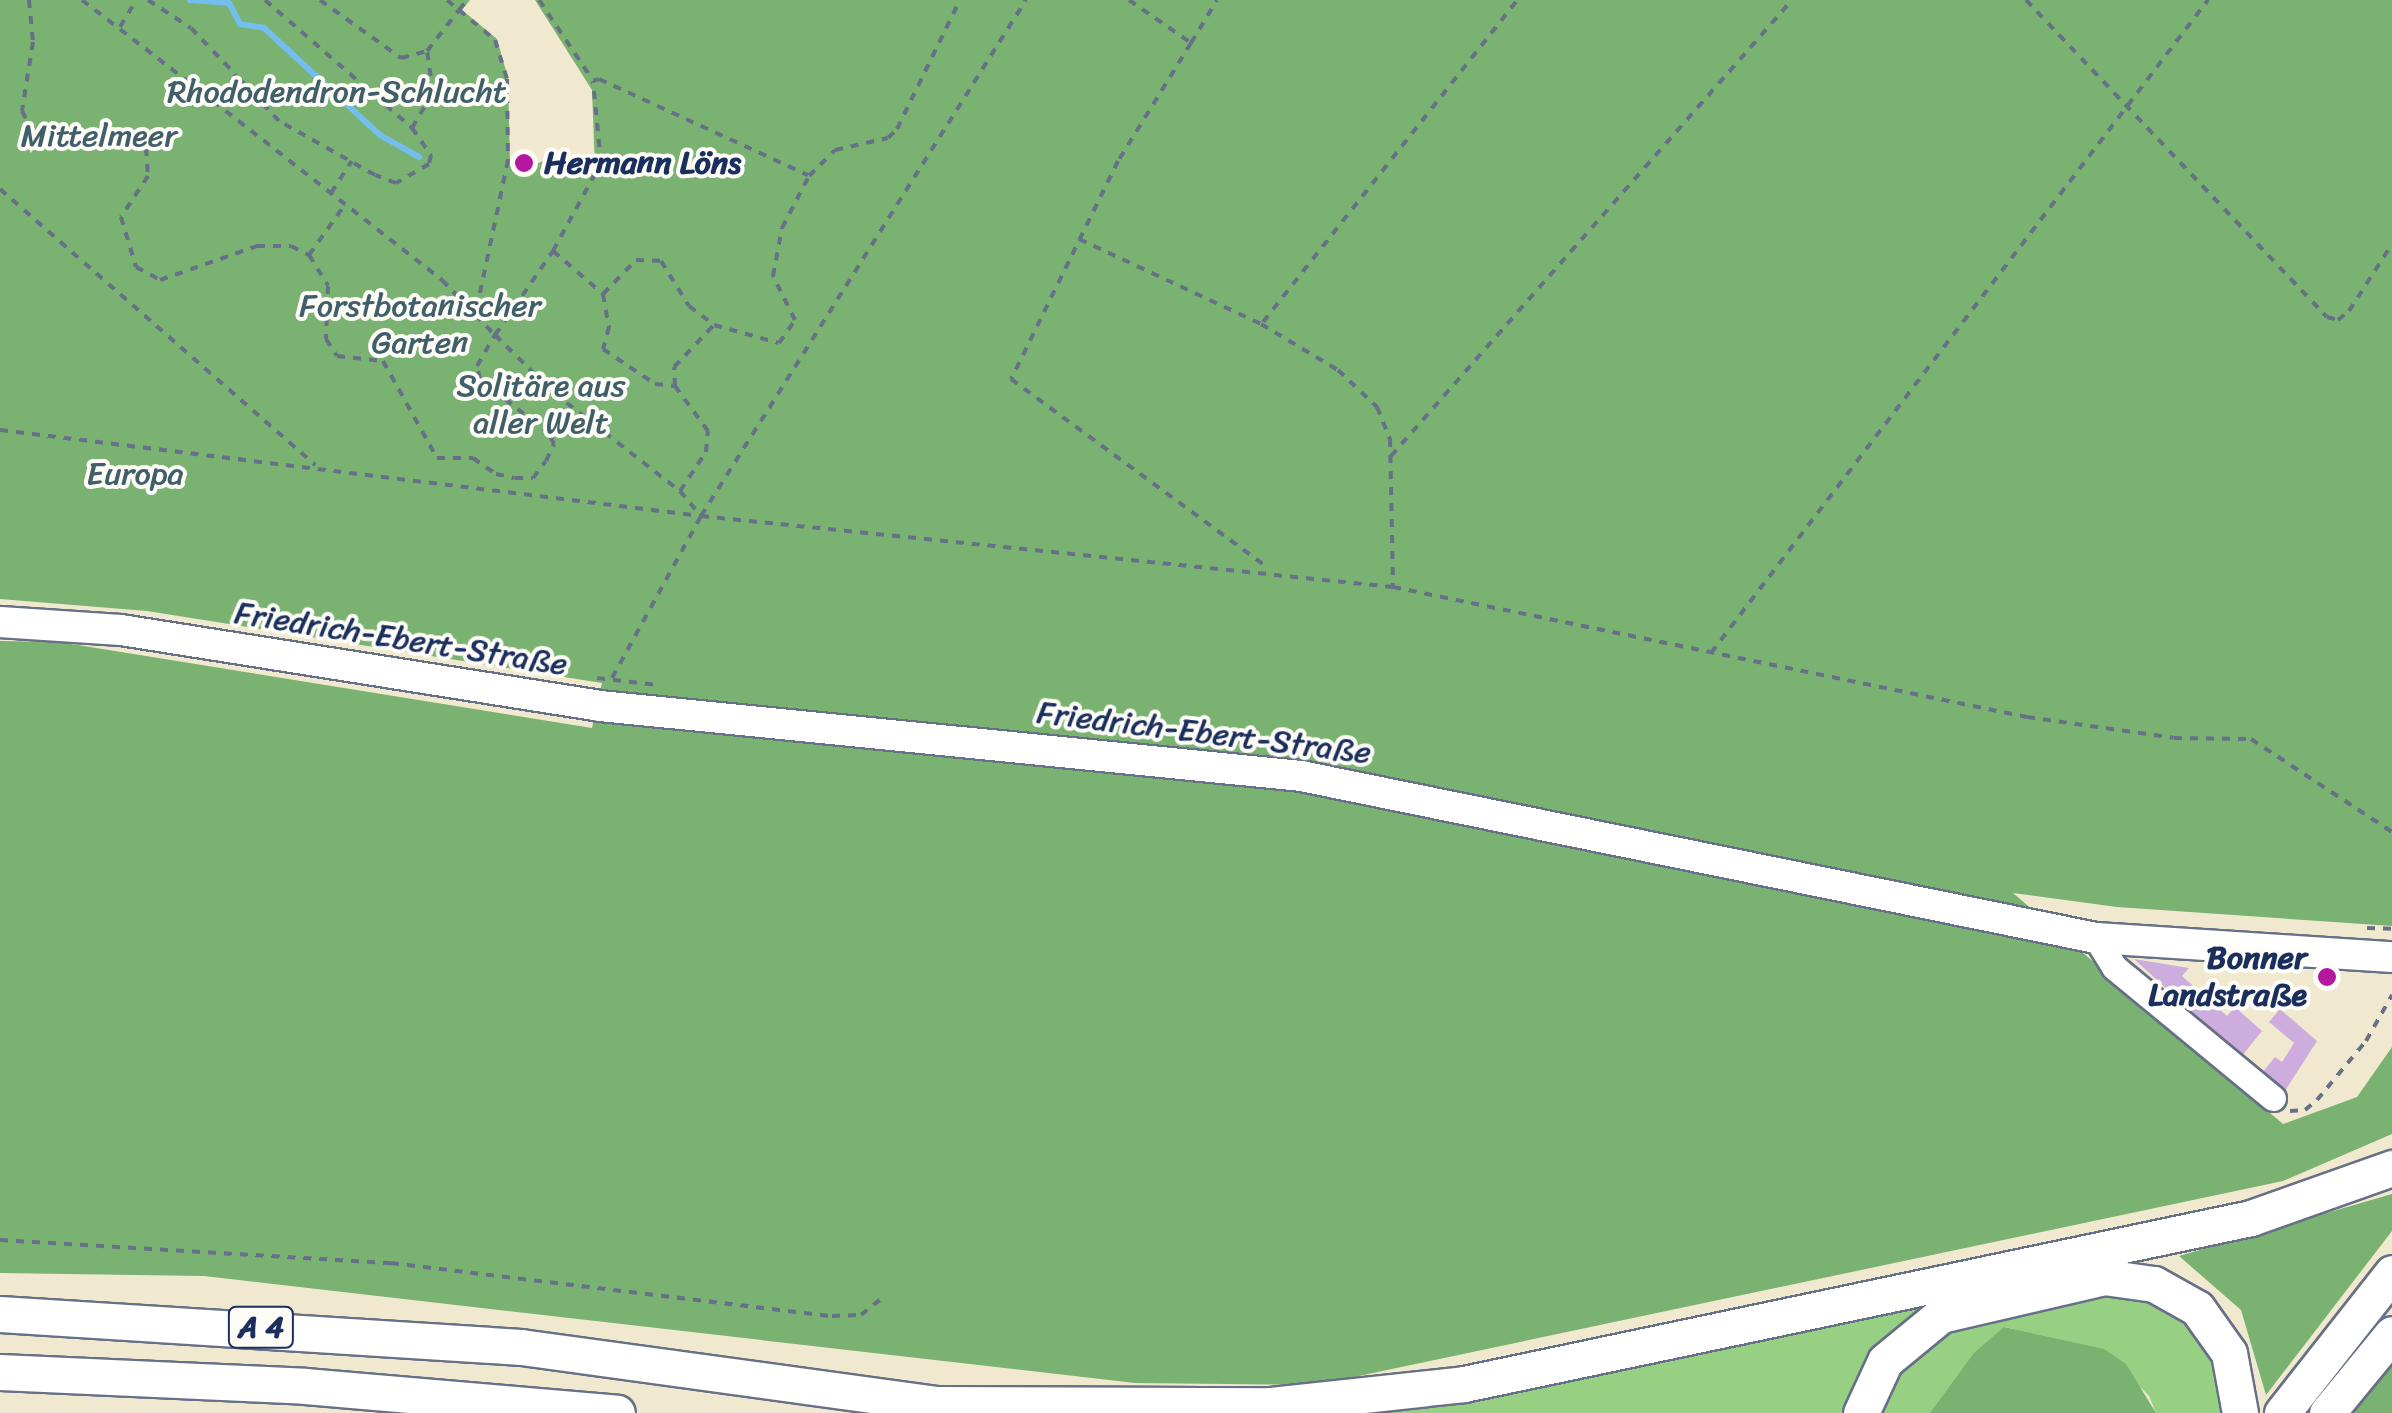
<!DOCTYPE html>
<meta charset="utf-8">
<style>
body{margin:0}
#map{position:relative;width:2392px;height:1413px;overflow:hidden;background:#f0e9cf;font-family:Sriracha,sans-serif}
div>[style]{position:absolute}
.green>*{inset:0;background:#97d083}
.forest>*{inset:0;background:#79b271}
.stream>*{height:6px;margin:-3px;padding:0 3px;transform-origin:3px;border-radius:3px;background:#74beed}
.building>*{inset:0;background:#cdadde}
.path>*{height:4px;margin-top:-2px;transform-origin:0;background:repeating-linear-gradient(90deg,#667086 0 8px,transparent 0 16px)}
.roads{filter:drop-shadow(2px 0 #667086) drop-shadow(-2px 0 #667086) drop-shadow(0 2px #667086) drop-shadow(0 -2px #667086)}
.minor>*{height:25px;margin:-12.5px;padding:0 12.5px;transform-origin:12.5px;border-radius:12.5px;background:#fff}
.major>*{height:30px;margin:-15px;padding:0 15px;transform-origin:15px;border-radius:15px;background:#fff}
.highway>*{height:35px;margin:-17.5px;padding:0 17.5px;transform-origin:17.5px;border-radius:17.5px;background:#fff}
.dots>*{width:28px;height:28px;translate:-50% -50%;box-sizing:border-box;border:5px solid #fdfcf7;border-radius:50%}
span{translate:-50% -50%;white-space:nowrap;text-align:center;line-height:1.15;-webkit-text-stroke:8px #fdfcf7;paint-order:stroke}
.shield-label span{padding:2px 8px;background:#fdfcf7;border:2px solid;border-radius:8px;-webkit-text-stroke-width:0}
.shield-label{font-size:30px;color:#1b2f5e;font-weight:700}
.park-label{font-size:32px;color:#405f69}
.poi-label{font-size:32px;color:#1b2f5e;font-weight:700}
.left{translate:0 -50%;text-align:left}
.right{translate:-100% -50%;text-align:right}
.street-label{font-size:32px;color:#1b2f5e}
</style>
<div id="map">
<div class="green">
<div style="clip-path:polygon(2099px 1287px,2170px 1304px,2207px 1341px,2223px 1370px,2225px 1413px,2156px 1413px,2149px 1396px,2104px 1350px,2005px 1327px,1930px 1413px,1879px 1413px,1886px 1385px,1911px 1350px,1957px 1321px)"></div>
<div style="clip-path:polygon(1943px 1297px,1848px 1413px,1336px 1413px,1656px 1362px)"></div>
</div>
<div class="forest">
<div style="clip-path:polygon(0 0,470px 0,462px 10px,497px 39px,508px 78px,510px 163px,525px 169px,543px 161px,571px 169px,595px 168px,592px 90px,535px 0,2392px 0,2392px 926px,2117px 907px,2013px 893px,2283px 1124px,2357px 1097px,2392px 1047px,2392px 1134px,2283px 1181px,1316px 1385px,1135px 1383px,204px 1276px,0 1273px,0 641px,59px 642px,592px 728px,602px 683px,147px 611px,0 599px)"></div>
<div style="clip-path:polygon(2392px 1194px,2392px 1231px,2266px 1395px,2241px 1310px,2179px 1256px)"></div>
<div style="clip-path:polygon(2004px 1327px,2104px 1349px,2126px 1364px,2156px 1413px,1930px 1413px,1974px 1353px)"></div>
<div style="clip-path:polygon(2392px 1355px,2392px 1413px,2345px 1413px)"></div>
</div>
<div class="stream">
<div style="left:190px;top:0;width:39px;rotate:4deg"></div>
<div style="left:229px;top:3px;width:24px;rotate:62deg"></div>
<div style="left:240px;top:24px;width:24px;rotate:9deg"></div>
<div style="left:264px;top:28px;width:158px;rotate:42.7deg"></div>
<div style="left:380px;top:135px;width:45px;rotate:29.4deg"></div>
</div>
<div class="building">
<div style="clip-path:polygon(2134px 959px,2189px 968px,2182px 976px,2227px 1016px,2235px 1007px,2262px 1031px,2241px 1057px)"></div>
<div style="clip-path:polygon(2280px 1009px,2317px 1041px,2283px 1094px,2261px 1074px,2275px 1057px,2282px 1062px,2294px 1043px,2269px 1022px)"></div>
</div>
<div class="path">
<div style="left:29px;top:0;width:42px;rotate:84.6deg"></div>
<div style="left:33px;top:42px;width:70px;rotate:99.1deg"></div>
<div style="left:22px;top:111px;width:13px;rotate:63deg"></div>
<div style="left:28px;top:123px;width:35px;rotate:44deg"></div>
<div style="left:53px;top:147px;width:25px;rotate:-5deg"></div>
<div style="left:78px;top:145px;width:30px;rotate:-27deg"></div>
<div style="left:105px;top:131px;width:19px;rotate:6deg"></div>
<div style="left:124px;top:133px;width:27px;rotate:34deg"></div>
<div style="left:146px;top:148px;width:28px;rotate:86deg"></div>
<div style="left:148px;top:176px;width:49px;rotate:123.4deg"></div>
<div style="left:121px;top:217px;width:52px;rotate:73.3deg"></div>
<div style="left:136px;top:267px;width:27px;rotate:28deg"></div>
<div style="left:160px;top:280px;width:103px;rotate:-19.3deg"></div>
<div style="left:257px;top:246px;width:34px"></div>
<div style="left:291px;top:246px;width:20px;rotate:27deg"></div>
<div style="left:309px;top:255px;width:36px;rotate:58deg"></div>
<div style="left:328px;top:286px;width:53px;rotate:92.2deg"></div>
<div style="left:326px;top:339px;width:20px;rotate:57deg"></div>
<div style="left:337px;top:356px;width:46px;rotate:6.2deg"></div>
<div style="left:383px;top:361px;width:111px;rotate:60.9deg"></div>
<div style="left:437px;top:458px;width:36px"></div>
<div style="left:473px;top:458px;width:28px;rotate:35deg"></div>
<div style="left:496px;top:474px;width:19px;rotate:12deg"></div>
<div style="left:515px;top:478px;width:18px"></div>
<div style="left:533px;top:478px;width:21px;rotate:-53deg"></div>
<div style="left:546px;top:461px;width:19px;rotate:-65deg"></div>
<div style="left:554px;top:444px;width:11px;rotate:-117deg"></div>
<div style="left:549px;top:434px;width:88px;rotate:-141.4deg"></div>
<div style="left:480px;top:379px;width:13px;rotate:-103deg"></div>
<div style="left:477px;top:366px;width:36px;rotate:-60deg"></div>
<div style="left:495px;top:335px;width:83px;rotate:44.5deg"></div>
<div style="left:554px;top:393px;width:160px;rotate:37.9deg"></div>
<div style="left:680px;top:491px;width:47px;rotate:-56.3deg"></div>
<div style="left:706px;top:452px;width:21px;rotate:-85deg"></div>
<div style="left:708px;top:431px;width:56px;rotate:-126.3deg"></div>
<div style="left:675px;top:386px;width:19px;rotate:-93deg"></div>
<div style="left:674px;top:367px;width:57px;rotate:-46.4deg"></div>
<div style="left:82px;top:0;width:165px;rotate:37.6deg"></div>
<div style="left:148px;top:0;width:51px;rotate:33.1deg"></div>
<div style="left:191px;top:28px;width:65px;rotate:46.2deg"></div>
<div style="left:265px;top:0;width:195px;rotate:41deg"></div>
<div style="left:412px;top:128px;width:33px;rotate:55deg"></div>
<div style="left:431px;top:155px;width:9px;rotate:103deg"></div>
<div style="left:429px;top:164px;width:38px;rotate:150deg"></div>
<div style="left:396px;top:183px;width:22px;rotate:-159deg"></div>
<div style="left:375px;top:175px;width:110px;rotate:-150.6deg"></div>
<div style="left:279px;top:121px;width:63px;rotate:-133.1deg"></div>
<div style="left:236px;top:75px;width:35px;rotate:131deg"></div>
<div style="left:213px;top:101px;width:291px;rotate:38deg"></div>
<div style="left:442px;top:280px;width:76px;rotate:46.1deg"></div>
<div style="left:495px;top:335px;width:102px;rotate:-55.4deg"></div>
<div style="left:553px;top:251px;width:66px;rotate:40.7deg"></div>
<div style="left:603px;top:294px;width:47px;rotate:-45.9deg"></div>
<div style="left:636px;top:260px;width:25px;rotate:2deg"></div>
<div style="left:661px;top:261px;width:53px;rotate:58.1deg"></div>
<div style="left:689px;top:306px;width:31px;rotate:37deg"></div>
<div style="left:714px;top:325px;width:67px;rotate:15.5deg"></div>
<div style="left:779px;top:343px;width:28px;rotate:-55deg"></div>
<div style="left:795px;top:320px;width:49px;rotate:-116.6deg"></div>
<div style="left:773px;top:276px;width:49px;rotate:-79.4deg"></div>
<div style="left:782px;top:228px;width:59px;rotate:-62.6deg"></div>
<div style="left:809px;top:176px;width:37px;rotate:-45deg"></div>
<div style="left:835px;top:150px;width:54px;rotate:-12.8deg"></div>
<div style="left:888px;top:138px;width:13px;rotate:-45deg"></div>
<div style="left:897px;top:129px;width:144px;rotate:-64deg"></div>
<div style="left:320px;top:0;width:100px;rotate:35.6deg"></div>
<div style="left:401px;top:58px;width:27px;rotate:-15deg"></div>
<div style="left:427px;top:51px;width:52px;rotate:-52deg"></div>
<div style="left:459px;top:10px;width:47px;rotate:39.8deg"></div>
<div style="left:495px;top:40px;width:41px;rotate:72.9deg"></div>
<div style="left:507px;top:79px;width:81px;rotate:89.3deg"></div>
<div style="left:508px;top:160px;width:155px;rotate:101.9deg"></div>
<div style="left:447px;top:0;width:16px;rotate:40deg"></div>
<div style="left:459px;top:10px;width:13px;rotate:-51deg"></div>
<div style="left:539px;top:0;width:95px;rotate:56.1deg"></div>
<div style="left:1129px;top:0;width:75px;rotate:34.7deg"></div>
<div style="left:1191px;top:43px;width:139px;rotate:121.7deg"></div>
<div style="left:1118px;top:161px;width:243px;rotate:116.1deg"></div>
<div style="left:1011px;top:379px;width:319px;rotate:36.3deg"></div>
<div style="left:2026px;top:0;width:437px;rotate:46.5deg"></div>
<div style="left:2327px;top:317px;width:11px;rotate:15deg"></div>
<div style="left:2338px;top:320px;width:14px;rotate:-39deg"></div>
<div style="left:2349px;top:311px;width:80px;rotate:-57.3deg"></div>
<div style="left:120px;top:27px;width:31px;rotate:-59deg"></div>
<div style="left:1191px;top:43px;width:50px;rotate:-58.8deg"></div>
<div style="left:412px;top:128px;width:42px;rotate:-59.7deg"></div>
<div style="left:433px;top:92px;width:41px;rotate:-98.3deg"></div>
<div style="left:0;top:189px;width:419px;rotate:41.2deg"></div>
<div style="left:331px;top:193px;width:38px;rotate:-57deg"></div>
<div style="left:1079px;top:239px;width:201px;rotate:25deg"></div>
<div style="left:1261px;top:324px;width:90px;rotate:30.9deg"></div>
<div style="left:1338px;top:370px;width:54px;rotate:43.5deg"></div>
<div style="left:1377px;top:407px;width:35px;rotate:68deg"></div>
<div style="left:1390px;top:439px;width:146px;rotate:88.8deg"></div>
<div style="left:553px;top:251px;width:100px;rotate:-61.4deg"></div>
<div style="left:601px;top:163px;width:82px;rotate:-95.6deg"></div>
<div style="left:593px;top:81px;width:6px;rotate:-18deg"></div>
<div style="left:599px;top:79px;width:230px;rotate:24.7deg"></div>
<div style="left:309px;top:255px;width:60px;rotate:-54.5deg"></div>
<div style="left:603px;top:294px;width:34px;rotate:80deg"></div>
<div style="left:609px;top:327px;width:23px;rotate:105deg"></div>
<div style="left:603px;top:349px;width:63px;rotate:33.9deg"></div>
<div style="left:655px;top:384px;width:20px;rotate:6deg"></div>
<div style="left:1263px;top:322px;width:410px;rotate:-51.7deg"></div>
<div style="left:0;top:430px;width:706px;rotate:6.99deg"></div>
<div style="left:701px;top:516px;width:696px;rotate:5.86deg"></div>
<div style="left:1393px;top:587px;width:647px;rotate:11.59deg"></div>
<div style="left:2027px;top:717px;width:148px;rotate:8.1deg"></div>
<div style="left:2174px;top:738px;width:77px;rotate:0.7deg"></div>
<div style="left:2251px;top:739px;width:169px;rotate:33.4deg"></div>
<div style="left:549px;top:434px;width:33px;rotate:-49deg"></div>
<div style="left:1391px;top:456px;width:607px;rotate:-48.67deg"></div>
<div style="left:680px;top:491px;width:30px;rotate:50deg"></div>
<div style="left:1711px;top:653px;width:821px;rotate:-52.73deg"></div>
<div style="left:597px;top:678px;width:61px;rotate:6.5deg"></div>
<div style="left:612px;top:678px;width:185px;rotate:-61.2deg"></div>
<div style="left:701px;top:516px;width:610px;rotate:-57.8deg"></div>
<div style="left:2367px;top:928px;width:25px;rotate:2deg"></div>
<div style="left:2290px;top:1111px;width:15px;rotate:-4deg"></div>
<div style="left:2305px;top:1110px;width:16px;rotate:-40deg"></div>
<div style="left:2317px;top:1100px;width:77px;rotate:-50.3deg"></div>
<div style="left:2366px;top:1041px;width:53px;rotate:-60.5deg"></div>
<div style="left:0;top:1240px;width:392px;rotate:3.4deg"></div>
<div style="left:391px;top:1263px;width:444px;rotate:6.9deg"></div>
<div style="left:832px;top:1316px;width:29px;rotate:-2deg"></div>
<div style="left:861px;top:1315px;width:28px;rotate:-39deg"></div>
</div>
<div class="roads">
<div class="minor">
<div style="left:2096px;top:938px;width:34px;rotate:58deg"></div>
<div style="left:2114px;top:967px;width:206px;rotate:39.5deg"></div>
</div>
<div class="major">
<div style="left:0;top:622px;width:121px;rotate:3.8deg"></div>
<div style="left:121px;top:630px;width:485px;rotate:9deg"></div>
<div style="left:600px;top:706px;width:704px;rotate:5.7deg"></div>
<div style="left:1301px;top:776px;width:811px;rotate:11.52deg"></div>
<div style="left:2096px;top:938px;width:297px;rotate:3.7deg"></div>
</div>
<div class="highway">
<div style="left:0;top:1314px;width:522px;rotate:3.62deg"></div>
<div style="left:521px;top:1347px;width:442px;rotate:7.8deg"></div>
<div style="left:0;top:1372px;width:305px;rotate:2.6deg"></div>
<div style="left:305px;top:1386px;width:313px;rotate:4.9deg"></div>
<div style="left:936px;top:1404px;width:335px;rotate:0.2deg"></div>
<div style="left:1271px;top:1405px;width:194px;rotate:-6.2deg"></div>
<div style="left:1464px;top:1384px;width:804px;rotate:-11.91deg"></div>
<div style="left:2251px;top:1218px;width:150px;rotate:-19.5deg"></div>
<div style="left:1861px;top:1413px;width:57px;rotate:-65.2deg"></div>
<div style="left:1885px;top:1361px;width:72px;rotate:-39.4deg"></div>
<div style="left:1941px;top:1315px;width:167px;rotate:-13.1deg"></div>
<div style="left:2104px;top:1277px;width:50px;rotate:8deg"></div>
<div style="left:2154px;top:1284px;width:49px;rotate:29.2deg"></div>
<div style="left:2197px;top:1308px;width:55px;rotate:54.6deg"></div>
<div style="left:2229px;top:1353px;width:61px;rotate:79.6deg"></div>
<div style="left:2282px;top:1413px;width:178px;rotate:-51.8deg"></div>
<div style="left:2327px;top:1413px;width:102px;rotate:-50.6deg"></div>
</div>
</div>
<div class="dots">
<div style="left:524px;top:163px;background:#b5179e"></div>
<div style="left:2327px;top:977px;background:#b5179e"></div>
</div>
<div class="shield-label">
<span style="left:261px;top:1327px">A 4</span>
</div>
<div class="park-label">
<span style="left:337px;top:92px">Rhododendron-Schlucht</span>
<span style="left:99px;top:136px">Mittelmeer</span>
<span style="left:420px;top:325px">Forstbotanischer<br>Garten</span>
<span style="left:541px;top:405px">Solitäre aus<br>aller Welt</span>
<span style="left:135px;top:474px">Europa</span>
</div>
<div class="poi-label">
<span class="left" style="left:544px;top:163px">Hermann Löns</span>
<span class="right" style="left:2307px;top:977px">Bonner<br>Landstraße</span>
</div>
<div class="street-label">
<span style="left:401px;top:639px;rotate:9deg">Friedrich-Ebert-Straße</span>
<span style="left:1204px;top:733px;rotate:7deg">Friedrich-Ebert-Straße</span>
</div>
</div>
